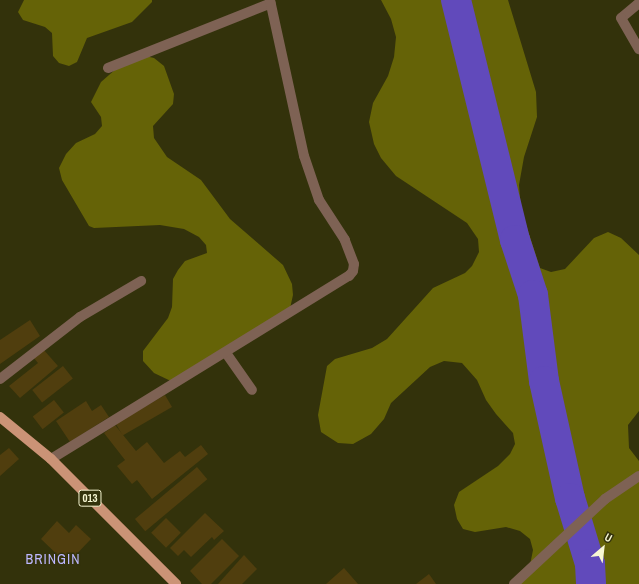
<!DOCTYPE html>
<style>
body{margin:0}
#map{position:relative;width:639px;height:584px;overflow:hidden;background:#33320b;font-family:"Archivo Narrow",sans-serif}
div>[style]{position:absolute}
.forest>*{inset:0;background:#656307}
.river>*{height:30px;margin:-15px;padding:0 15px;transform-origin:15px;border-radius:15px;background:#614abb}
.building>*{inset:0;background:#503e0e;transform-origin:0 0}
.minor>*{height:10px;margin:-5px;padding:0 5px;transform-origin:5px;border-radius:5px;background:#7e6254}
.primary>*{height:10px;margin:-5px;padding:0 5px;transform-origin:5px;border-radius:5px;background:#cb9376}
span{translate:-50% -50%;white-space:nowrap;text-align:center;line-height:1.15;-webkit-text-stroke:3px #33320b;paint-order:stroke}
.shield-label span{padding:1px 3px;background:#33320b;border:1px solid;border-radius:3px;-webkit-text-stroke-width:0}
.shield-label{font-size:11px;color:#f7f7d3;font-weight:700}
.quarter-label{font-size:14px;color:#bdb7fe;letter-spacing:1px}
.north{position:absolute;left:583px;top:528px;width:40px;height:40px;-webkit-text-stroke:3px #33320b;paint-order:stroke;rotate:28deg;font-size:11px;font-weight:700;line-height:16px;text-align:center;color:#f7f7d3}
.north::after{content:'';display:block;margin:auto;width:14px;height:18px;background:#f7f7d3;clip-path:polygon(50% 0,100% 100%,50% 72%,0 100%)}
</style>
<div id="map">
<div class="forest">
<div style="clip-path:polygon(24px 0,152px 0,152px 2px,132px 22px,87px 38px,77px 62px,69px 66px,59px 63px,53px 56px,52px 33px,45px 27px,23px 20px,18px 12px)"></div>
<div style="clip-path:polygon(381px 0,508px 0,536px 92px,537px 117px,524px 157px,519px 185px,521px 209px,540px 268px,551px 272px,565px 269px,594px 238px,608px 232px,621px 238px,639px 255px,639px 411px,628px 425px,629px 448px,639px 461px,639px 584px,515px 584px,530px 565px,533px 550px,530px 539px,520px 531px,506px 527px,475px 532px,463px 529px,457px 519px,454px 505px,459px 492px,498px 466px,510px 454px,515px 444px,513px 433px,496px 414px,486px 400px,477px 380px,462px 363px,444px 361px,430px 367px,391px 403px,384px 419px,371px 434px,353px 444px,338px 443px,321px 432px,318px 415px,327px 366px,335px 359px,372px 348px,387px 339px,433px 288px,465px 273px,472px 266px,479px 252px,478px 239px,467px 223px,396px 176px,381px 158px,374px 144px,369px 122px,373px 103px,388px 76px,394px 57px,396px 37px,391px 19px)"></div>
<div style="clip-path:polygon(141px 55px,154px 58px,164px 66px,174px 94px,173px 104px,153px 126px,154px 138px,167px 157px,201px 180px,230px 219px,283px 265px,292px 284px,293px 295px,289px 313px,175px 383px,154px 373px,143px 361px,143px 351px,168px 318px,172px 307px,173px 279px,178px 270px,185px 261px,207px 253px,206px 245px,199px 237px,184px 229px,160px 225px,94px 228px,89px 226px,62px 180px,59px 168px,66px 154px,76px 143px,95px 134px,102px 126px,101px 117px,91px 102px,101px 82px,125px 61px)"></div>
</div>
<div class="river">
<div style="left:456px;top:0;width:247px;rotate:76.2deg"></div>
<div style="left:515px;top:240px;width:58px;rotate:71.9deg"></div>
<div style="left:533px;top:295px;width:87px;rotate:82.7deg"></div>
<div style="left:544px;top:381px;width:120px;rotate:77.5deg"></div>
<div style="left:570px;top:498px;width:69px;rotate:73.1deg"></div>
<div style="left:590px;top:564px;width:20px;rotate:87deg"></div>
</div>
<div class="building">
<div style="clip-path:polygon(30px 320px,40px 336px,0 364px,0 340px)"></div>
<div style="clip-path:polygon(43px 349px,58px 366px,20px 398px,9px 386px,38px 363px,33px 357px)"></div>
<div style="left:63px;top:366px;width:16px;height:39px;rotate:52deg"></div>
<div style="left:165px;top:395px;width:14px;height:57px;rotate:60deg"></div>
<div style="left:54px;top:400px;width:16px;height:27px;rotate:52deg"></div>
<div style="clip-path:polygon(86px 401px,92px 411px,101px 405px,109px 417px,70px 442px,56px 421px)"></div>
<div style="clip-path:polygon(115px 425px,136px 451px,147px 442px,164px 463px,180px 451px,185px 457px,201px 445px,208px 454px,152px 499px,137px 480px,132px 484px,117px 466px,125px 460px,104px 433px)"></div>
<div style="clip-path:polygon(9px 448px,19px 459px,0 476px,0 455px)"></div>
<div style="left:197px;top:467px;width:16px;height:81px;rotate:50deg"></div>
<div style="clip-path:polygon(205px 513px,224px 531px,214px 540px,212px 537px,191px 557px,184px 550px,178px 556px,170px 548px)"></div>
<div style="left:166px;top:518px;width:21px;height:21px;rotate:45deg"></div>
<div style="clip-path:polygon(57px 521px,69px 533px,76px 525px,91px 539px,67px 564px,41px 539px)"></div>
<div style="clip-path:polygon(222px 539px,239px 556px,211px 584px,202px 584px,190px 571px)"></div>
<div style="clip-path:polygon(244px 555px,257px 569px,242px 584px,218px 584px)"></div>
<div style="clip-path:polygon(344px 568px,358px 584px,326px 584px)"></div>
<div style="clip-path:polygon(429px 574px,436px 584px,416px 584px)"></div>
</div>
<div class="minor">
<div style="left:639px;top:3px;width:23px;rotate:140deg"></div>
<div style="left:621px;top:18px;width:36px;rotate:60deg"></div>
<div style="left:108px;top:68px;width:175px;rotate:-21.7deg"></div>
<div style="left:226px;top:353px;width:45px;rotate:54.9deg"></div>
<div style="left:0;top:379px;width:101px;rotate:-37.8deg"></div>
<div style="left:80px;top:317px;width:71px;rotate:-30.5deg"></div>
<div style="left:51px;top:459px;width:350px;rotate:-31.6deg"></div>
<div style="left:349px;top:276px;width:6px;rotate:-51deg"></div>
<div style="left:353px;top:271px;width:7px;rotate:-82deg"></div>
<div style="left:354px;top:264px;width:26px;rotate:-111deg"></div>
<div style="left:345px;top:240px;width:48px;rotate:-123deg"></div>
<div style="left:319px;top:200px;width:46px;rotate:-108.8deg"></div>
<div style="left:304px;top:156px;width:160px;rotate:-102.3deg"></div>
<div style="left:514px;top:584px;width:125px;rotate:-43deg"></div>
<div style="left:605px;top:499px;width:41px;rotate:-34.1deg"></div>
</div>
<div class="primary">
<div style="left:0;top:417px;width:66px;rotate:39.5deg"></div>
<div style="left:51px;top:459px;width:177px;rotate:45deg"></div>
</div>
<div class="shield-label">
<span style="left:90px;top:498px">013</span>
</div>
<div class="quarter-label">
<span style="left:53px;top:559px">BRINGIN</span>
</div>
<div class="north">U</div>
</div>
